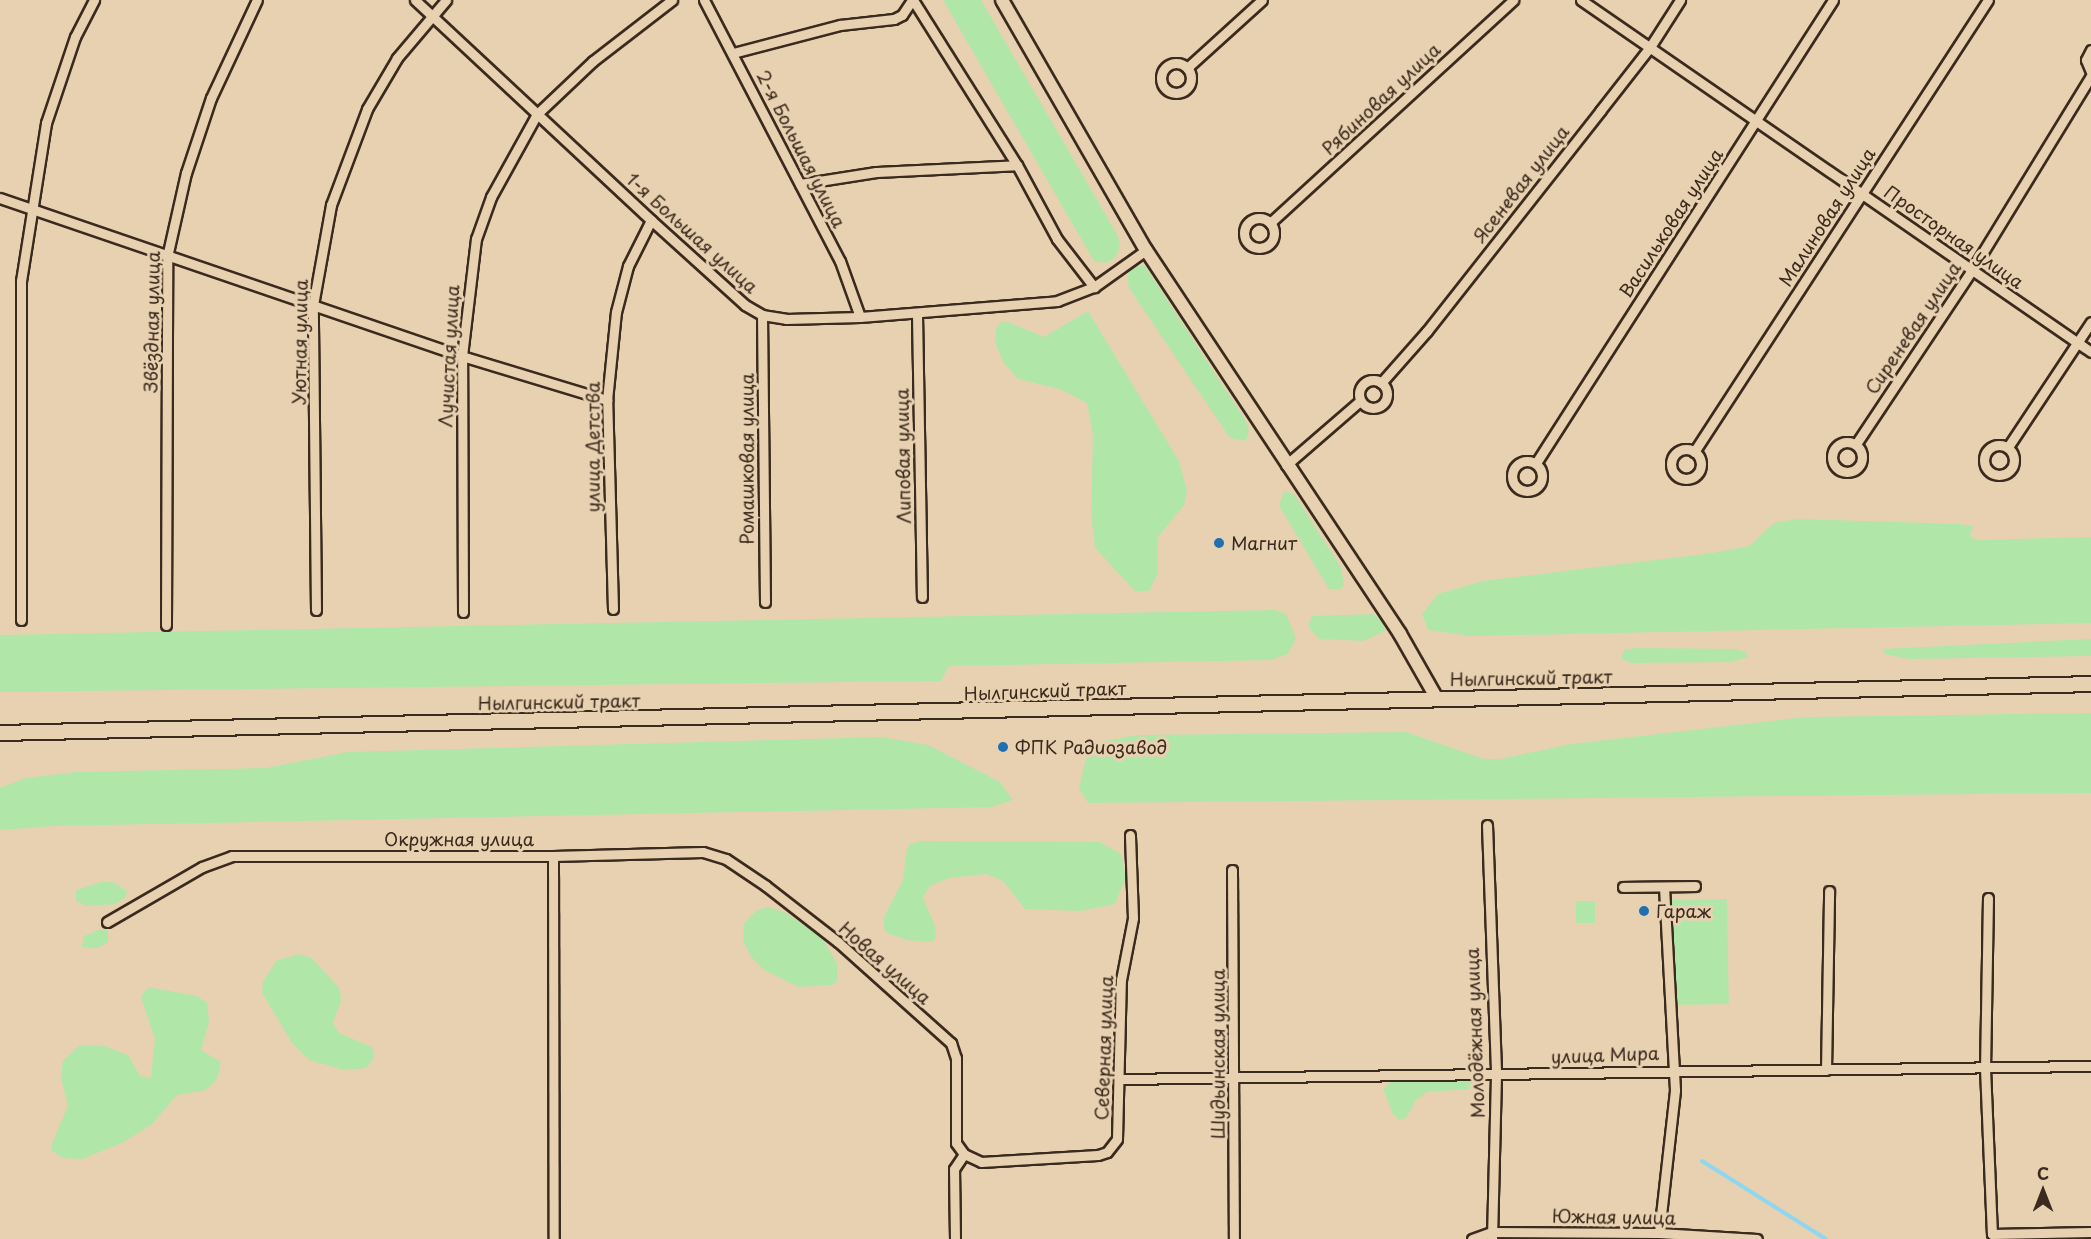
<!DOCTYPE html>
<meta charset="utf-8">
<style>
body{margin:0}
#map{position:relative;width:2091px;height:1239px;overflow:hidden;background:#e8d1b1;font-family:"Playpen Sans",sans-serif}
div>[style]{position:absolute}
.green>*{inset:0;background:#b1e6a9;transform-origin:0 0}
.stream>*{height:4px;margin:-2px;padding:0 2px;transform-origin:2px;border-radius:2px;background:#8fd7f0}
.roads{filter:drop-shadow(2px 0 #3b2a1e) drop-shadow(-2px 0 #3b2a1e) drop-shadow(0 2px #3b2a1e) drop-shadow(0 -2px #3b2a1e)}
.minor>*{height:9px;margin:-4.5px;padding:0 4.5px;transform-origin:4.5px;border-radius:4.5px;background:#e8d1b1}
.minor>.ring{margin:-4.5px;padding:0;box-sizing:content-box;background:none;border:9px solid #e8d1b1;border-radius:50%}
.tertiary>*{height:12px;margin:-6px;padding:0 6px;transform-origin:6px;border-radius:6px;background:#e8d1b1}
.secondary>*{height:14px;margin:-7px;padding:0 7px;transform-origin:7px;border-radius:7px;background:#e8d1b1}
.dots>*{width:16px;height:16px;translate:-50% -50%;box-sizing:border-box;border:3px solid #e8d1b1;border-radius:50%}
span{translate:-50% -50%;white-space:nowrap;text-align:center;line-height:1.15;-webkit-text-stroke:6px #e8d1b1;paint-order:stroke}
.street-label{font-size:18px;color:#3b2a1e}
.poi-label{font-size:18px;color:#3b2a1e}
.left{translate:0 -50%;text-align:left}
.north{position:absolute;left:2013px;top:1161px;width:60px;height:60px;-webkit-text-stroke:4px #e8d1b1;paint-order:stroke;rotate:0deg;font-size:16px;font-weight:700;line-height:24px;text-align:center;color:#3b2a1e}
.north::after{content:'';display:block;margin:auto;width:21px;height:27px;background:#3b2a1e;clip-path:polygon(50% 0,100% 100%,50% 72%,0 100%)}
</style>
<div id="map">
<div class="green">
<div style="clip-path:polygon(943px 0,981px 0,1118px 236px,1120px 247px,1115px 258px,1105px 263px,1094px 261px)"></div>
<div style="clip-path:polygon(1133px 266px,1145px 266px,1244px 418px,1249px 430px,1246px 441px,1230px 438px,1129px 288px,1127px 275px)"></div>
<div style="clip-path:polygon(1088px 311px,1179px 461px,1187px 491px,1184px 505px,1157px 538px,1158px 573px,1149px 591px,1135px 591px,1095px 548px,1091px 513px,1093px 435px,1087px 403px,1060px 389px,1018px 379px,1004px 363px,995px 342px,996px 328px,1000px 323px,1006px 321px,1044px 337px)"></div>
<div style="clip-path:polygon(1284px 491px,1294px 494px,1341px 567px,1344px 585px,1340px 589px,1329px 589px,1279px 506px)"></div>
<div style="clip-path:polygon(1797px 519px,1959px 524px,1973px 526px,1970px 536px,1976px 540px,2091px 537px,2091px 623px,1471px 636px,1428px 630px,1422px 614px,1438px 594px,1483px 581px,1713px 553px,1749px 546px,1774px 523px)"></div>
<div style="clip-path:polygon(1275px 610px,1286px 614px,1296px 638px,1288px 654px,1271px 660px,949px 666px,941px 681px,0 692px,0 635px)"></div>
<div style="clip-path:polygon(1373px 614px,1383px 621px,1385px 631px,1363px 641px,1319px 639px,1308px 626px,1312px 616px)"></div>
<div style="clip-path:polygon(2091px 639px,2091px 656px,1908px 659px,1885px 654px,1883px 649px)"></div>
<div style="clip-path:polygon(1636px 648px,1735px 649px,1746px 652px,1748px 657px,1731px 662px,1632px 663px,1621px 659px,1624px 650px)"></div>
<div style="clip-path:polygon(2091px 713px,2091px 793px,1088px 803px,1079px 788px,1086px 758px,1105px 741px,1137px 735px,1406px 732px,1484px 759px,1500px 759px,1571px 744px,1805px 717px)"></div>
<div style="clip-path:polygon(882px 737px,928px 745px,1000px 782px,1013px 800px,991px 807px,55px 826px,0 830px,0 788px,26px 778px,75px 772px,266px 768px,348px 752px)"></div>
<div style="clip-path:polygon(921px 841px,1100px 842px,1121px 854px,1126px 877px,1115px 904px,1080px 911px,1025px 909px,1003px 881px,987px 874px,949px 878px,930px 886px,923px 897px,935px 926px,936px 938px,931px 942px,907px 940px,885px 932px,883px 919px,903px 880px,907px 849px,910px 844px)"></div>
<div style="clip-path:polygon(101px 882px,113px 882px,127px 891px,126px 897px,116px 904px,87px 906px,76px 901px,76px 890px)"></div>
<div style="left:1727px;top:899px;width:105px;height:58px;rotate:89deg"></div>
<div style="left:1576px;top:901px;width:19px;height:22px"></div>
<div style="clip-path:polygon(769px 907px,786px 913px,821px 937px,837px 963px,837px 981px,832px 985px,798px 987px,764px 970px,751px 957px,743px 940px,744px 923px,757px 910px)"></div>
<div style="clip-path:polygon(101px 929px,108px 930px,108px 942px,98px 948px,82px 947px,84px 936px)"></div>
<div style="clip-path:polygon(300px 954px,312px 958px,340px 989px,341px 1001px,333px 1023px,339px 1033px,372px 1047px,374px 1058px,366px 1068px,344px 1070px,309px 1060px,292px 1043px,262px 993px,263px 981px,277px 960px)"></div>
<div style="clip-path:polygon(148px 987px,197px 996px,207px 1003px,209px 1022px,201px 1050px,221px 1062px,217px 1079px,206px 1090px,177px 1095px,152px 1124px,122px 1143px,82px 1159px,63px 1158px,52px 1151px,51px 1146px,68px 1106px,61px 1077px,63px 1061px,80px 1045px,104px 1046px,128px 1055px,140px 1076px,151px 1078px,155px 1039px,141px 997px)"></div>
<div style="clip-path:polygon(1393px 1080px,1471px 1081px,1476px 1085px,1469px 1089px,1427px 1092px,1416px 1100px,1406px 1118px,1399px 1120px,1393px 1114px,1383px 1089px)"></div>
</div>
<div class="stream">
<div style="left:1702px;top:1161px;width:146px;rotate:32.2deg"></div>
</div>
<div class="roads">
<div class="minor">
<div style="left:415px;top:0;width:323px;rotate:43deg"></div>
<div style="left:651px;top:220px;width:127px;rotate:42.1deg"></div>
<div style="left:745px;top:305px;width:20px;rotate:30deg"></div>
<div style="left:762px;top:315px;width:24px;rotate:9deg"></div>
<div style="left:786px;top:319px;width:74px;rotate:-1.5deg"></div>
<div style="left:860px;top:317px;width:198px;rotate:-4.6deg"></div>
<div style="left:1057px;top:301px;width:40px;rotate:-21deg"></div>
<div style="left:1094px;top:287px;width:64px;rotate:-35.4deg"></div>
<div style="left:704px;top:0;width:294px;rotate:62.5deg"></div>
<div style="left:840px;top:261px;width:59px;rotate:70.3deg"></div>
<div style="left:913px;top:0;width:195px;rotate:57.8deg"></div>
<div style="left:1017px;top:165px;width:84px;rotate:61.6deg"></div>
<div style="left:1057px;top:239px;width:61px;rotate:52.4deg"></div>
<div style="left:1581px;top:0;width:620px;rotate:34.61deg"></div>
<div style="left:2091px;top:50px;width:11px;rotate:117deg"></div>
<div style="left:2086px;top:60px;width:13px;rotate:67deg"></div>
<div style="left:733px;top:53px;width:111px;rotate:-14.7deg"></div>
<div style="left:840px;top:25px;width:54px;rotate:-6.3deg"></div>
<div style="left:894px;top:19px;width:9px;rotate:-27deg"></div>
<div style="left:902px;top:15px;width:18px;rotate:-56deg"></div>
<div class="ring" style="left:1161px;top:63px;width:21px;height:21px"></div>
<div style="left:1187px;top:68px;width:101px;rotate:-42.2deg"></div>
<div style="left:800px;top:184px;width:77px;rotate:-9deg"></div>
<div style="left:876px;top:172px;width:141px;rotate:-2.8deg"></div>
<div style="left:0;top:198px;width:488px;rotate:18.9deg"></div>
<div style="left:462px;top:356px;width:152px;rotate:16.9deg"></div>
<div class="ring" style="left:1244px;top:218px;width:21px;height:21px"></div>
<div style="left:1270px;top:223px;width:330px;rotate:-42.5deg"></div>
<div style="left:917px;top:314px;width:283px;rotate:89deg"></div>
<div style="left:762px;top:315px;width:287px;rotate:89.4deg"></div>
<div class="ring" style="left:1359px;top:380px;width:19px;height:19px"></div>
<div style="left:1381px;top:383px;width:69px;rotate:-48.5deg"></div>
<div style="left:1427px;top:331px;width:280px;rotate:-51.8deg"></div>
<div style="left:1600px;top:111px;width:81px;rotate:-52deg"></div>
<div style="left:1650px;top:47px;width:56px;rotate:-57.4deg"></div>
<div class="ring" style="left:1832px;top:442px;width:21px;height:21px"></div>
<div style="left:1856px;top:444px;width:209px;rotate:-56.3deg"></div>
<div style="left:1972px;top:270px;width:228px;rotate:-58.5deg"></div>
<div class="ring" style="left:1984px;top:445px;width:21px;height:21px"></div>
<div style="left:2008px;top:447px;width:150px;rotate:-56.4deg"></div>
<div class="ring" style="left:1671px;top:449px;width:21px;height:21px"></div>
<div style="left:1694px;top:452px;width:539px;rotate:-56.96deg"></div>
<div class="ring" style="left:1512px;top:461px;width:21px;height:21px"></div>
<div style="left:1536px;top:463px;width:550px;rotate:-57.32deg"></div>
<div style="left:1286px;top:465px;width:98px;rotate:-40.9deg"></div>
<div style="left:613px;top:609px;width:209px;rotate:-91.6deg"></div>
<div style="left:607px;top:400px;width:88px;rotate:-84.2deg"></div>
<div style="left:616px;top:312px;width:48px;rotate:-75.4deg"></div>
<div style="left:628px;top:266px;width:51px;rotate:-63.4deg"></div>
<div style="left:316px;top:610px;width:305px;rotate:-90.6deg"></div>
<div style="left:313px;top:305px;width:102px;rotate:-79.8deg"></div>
<div style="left:331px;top:205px;width:103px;rotate:-69.4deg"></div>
<div style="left:367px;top:109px;width:59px;rotate:-59.5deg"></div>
<div style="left:397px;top:58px;width:76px;rotate:-49.8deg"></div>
<div style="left:463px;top:612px;width:256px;rotate:-90.2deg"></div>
<div style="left:462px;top:356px;width:118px;rotate:-83.2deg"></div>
<div style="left:476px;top:239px;width:45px;rotate:-70.3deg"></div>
<div style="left:491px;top:197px;width:95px;rotate:-61deg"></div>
<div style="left:537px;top:114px;width:77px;rotate:-43.4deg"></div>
<div style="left:593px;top:61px;width:100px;rotate:-37.7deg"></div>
<div style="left:21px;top:620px;width:339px;rotate:-90deg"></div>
<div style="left:21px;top:281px;width:160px;rotate:-81deg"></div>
<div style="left:46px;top:123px;width:91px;rotate:-71.4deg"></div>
<div style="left:75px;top:37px;width:42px;rotate:-62.8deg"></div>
<div style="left:166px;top:625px;width:368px;rotate:-89.8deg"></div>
<div style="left:167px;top:257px;width:86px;rotate:-77.3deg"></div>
<div style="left:186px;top:173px;width:79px;rotate:-71.6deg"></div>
<div style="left:211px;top:98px;width:108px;rotate:-64.9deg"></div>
<div style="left:1487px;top:825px;width:250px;rotate:87.9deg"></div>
<div style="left:1496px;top:1075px;width:164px;rotate:91.4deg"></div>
<div style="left:553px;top:856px;width:150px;rotate:-1.5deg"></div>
<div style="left:703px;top:852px;width:24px;rotate:17deg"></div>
<div style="left:726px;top:859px;width:48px;rotate:34deg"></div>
<div style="left:766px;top:886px;width:91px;rotate:37.9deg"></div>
<div style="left:838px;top:942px;width:152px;rotate:41.8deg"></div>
<div style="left:951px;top:1043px;width:16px;rotate:72deg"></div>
<div style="left:956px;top:1058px;width:85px;rotate:90deg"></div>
<div style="left:956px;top:1143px;width:14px;rotate:54deg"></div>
<div style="left:964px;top:1154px;width:19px;rotate:25deg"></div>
<div style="left:981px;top:1162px;width:117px;rotate:-3.4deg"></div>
<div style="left:1098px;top:1155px;width:9px;rotate:-18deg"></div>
<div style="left:1107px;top:1152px;width:16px;rotate:-52deg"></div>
<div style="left:1117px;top:1139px;width:159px;rotate:-88.6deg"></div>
<div style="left:1121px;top:980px;width:63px;rotate:-79deg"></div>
<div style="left:1133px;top:918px;width:83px;rotate:-92.1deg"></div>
<div style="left:1232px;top:870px;width:369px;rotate:89.7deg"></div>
<div style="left:1623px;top:887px;width:72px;rotate:-0.8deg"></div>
<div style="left:1988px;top:898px;width:170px;rotate:91deg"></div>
<div style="left:1985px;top:1068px;width:166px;rotate:87.6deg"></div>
<div style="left:1992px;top:1234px;width:99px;rotate:-1.2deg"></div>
<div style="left:107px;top:922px;width:110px;rotate:-30.1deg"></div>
<div style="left:202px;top:867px;width:32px;rotate:-20deg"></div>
<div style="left:232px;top:856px;width:321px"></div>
<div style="left:553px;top:856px;width:383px;rotate:89.9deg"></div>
<div style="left:1826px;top:1070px;width:179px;rotate:-89deg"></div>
<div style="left:1120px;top:1079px;width:971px;rotate:-0.77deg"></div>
<div style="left:1659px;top:1233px;width:144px;rotate:-83.6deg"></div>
<div style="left:1675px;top:1090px;width:202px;rotate:-93.1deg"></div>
<div style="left:955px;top:1239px;width:70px;rotate:-90.8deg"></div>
<div style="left:954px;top:1169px;width:18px;rotate:-56deg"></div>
<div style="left:1472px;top:1239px;width:20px;rotate:-20deg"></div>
<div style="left:1491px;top:1232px;width:168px;rotate:0.3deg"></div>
<div style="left:1659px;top:1233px;width:98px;rotate:3.5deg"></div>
</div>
<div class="tertiary">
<div style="left:1002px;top:0;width:289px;rotate:60.1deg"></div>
<div style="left:1146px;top:250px;width:460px;rotate:56.5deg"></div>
<div style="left:1400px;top:634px;width:73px;rotate:60.3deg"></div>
</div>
<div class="secondary">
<div style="left:0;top:733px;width:2092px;rotate:-1.34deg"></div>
</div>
</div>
<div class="dots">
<div style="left:1219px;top:543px;background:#1f6fb2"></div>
<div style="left:1003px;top:747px;background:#1f6fb2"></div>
<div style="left:1644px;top:911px;background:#1f6fb2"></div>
</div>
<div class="street-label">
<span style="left:1381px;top:99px;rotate:-43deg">Рябиновая улица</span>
<span style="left:801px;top:149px;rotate:63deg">2-я Большая улица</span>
<span style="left:1521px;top:184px;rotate:-52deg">Ясеневая улица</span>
<span style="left:1827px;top:217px;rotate:-57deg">Малиновая улица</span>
<span style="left:1671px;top:223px;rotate:-57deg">Васильковая улица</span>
<span style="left:692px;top:233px;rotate:42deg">1-я Большая улица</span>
<span style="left:1954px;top:237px;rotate:35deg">Просторная улица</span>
<span style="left:152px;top:322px;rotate:-89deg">Звёздная улица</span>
<span style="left:1913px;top:328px;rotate:-56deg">Сиреневая улица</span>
<span style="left:300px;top:342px;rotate:-89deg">Уютная улица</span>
<span style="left:449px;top:356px;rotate:-87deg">Лучистая улица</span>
<span style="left:593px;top:447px;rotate:-90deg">улица Детства</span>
<span style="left:903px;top:456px;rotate:-91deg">Липовая улица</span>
<span style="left:747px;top:459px;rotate:-90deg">Ромашковая улица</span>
<span style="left:1531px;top:678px;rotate:-1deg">Нылгинский тракт</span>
<span style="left:1045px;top:691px;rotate:-2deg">Нылгинский тракт</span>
<span style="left:559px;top:702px;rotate:-1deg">Нылгинский тракт</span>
<span style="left:459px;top:839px">Окружная улица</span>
<span style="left:885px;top:963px;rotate:41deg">Новая улица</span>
<span style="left:1475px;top:1033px;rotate:-92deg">Молодёжная улица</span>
<span style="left:1104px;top:1048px;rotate:-88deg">Северная улица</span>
<span style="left:1218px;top:1054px;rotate:-90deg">Шудьинская улица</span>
<span style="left:1605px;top:1055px;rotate:-2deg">улица Мира</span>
<span style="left:1614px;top:1217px;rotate:1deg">Южная улица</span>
</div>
<div class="poi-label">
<span class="left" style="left:1231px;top:543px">Магнит</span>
<span class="left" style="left:1015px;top:747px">ФПК Радиозавод</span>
<span class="left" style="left:1656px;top:911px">Гараж</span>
</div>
<div class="north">С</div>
</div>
